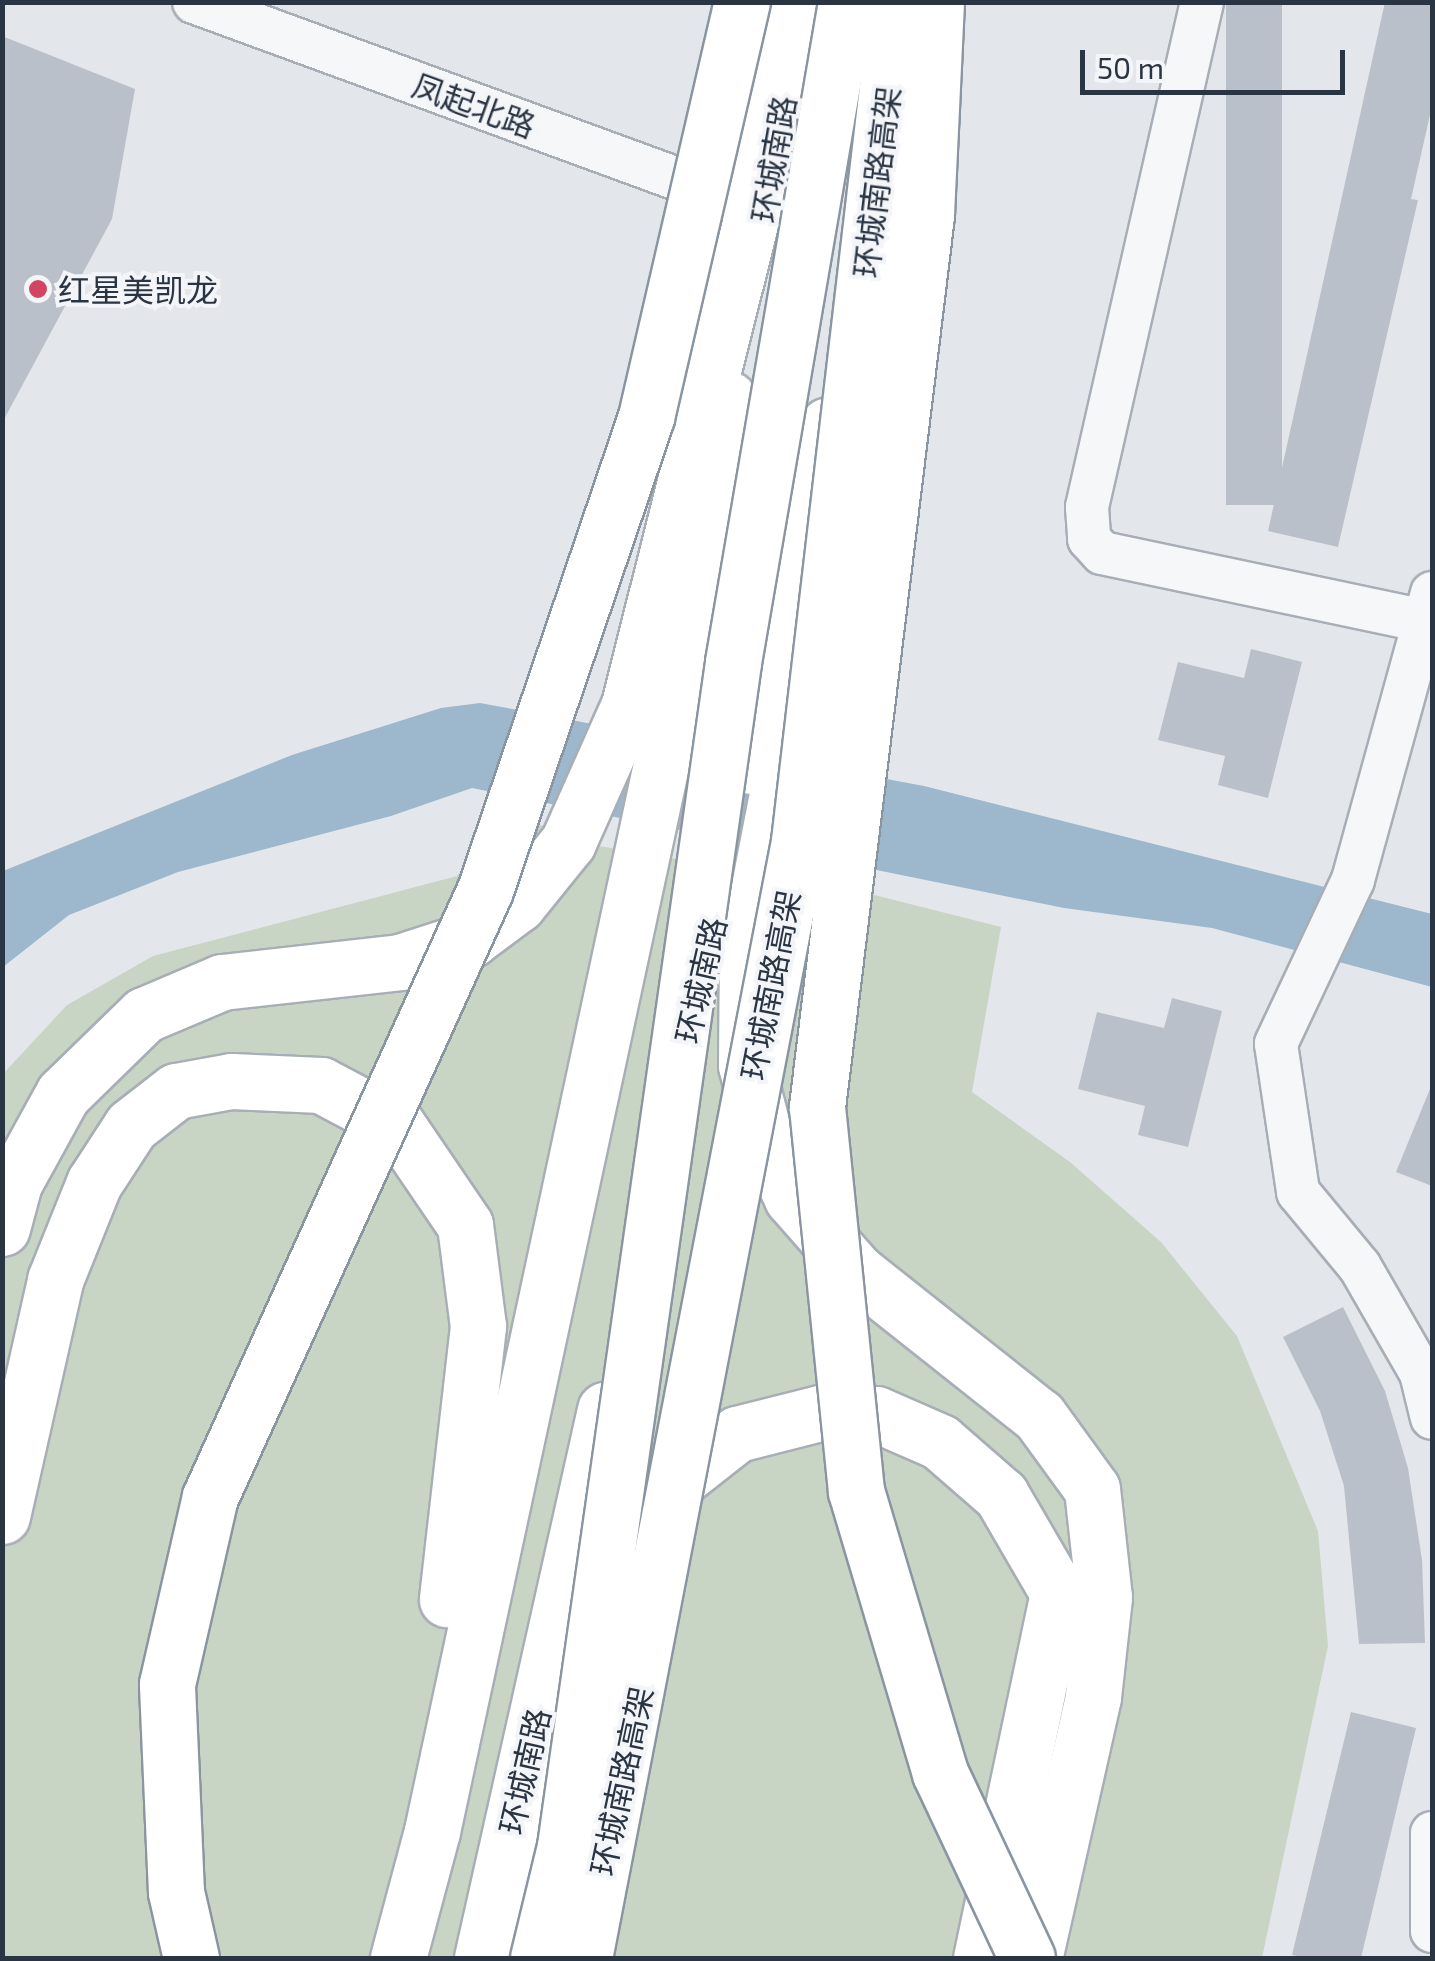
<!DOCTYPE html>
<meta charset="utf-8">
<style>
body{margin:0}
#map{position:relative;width:1435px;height:1961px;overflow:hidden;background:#e3e7eb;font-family:"Exo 2","Noto Sans SC",sans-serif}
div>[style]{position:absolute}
.green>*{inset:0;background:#c9d5c4}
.water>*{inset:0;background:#9db7cc}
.building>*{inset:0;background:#bac0c9;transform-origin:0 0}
.roads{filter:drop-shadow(2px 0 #a8aeb6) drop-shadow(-2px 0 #a8aeb6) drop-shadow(0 2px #a8aeb6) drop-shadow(0 -2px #a8aeb6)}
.minor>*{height:42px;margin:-21px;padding:0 21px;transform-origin:21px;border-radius:21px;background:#f6f7f9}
.major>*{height:55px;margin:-27.5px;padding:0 27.5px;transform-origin:27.5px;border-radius:27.5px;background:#fff}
.highway>*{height:55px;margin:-27.5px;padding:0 27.5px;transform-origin:27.5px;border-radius:27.5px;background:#fff}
.bridges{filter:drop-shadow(2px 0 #8a95a2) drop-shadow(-2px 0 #8a95a2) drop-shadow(0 2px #8a95a2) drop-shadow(0 -2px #8a95a2)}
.highway-bridge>*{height:55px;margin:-27.5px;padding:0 27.5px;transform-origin:27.5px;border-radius:27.5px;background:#fff}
.dots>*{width:28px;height:28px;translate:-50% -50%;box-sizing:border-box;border:5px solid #f3f5f8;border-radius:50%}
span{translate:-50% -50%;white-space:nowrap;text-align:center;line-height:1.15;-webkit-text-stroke:8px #f3f5f8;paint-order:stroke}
.street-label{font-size:32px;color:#2a3544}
.poi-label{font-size:32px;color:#2a3544}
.left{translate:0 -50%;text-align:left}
.frame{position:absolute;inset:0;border:5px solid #2a3544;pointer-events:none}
.scale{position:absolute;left:1080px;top:50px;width:265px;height:45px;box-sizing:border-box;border:5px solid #2a3544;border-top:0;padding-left:12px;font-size:30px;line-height:35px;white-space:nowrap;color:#2a3544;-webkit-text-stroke:8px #f3f5f8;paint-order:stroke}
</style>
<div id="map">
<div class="green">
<div style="clip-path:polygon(512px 814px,593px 845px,839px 886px,1001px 927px,972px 1092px,1070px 1162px,1161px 1242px,1237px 1336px,1318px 1531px,1328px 1646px,1262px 1958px,3px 1958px,2px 1075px,67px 1005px,153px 956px,457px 876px)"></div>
</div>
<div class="water">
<div style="clip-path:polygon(480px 703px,924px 786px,1432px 914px,1432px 987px,1212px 928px,1064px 908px,472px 788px,391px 816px,178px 872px,69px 915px,3px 967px,3px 871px,292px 755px,441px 708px)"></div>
</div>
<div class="building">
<div style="left:1226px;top:2px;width:56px;height:503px"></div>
<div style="clip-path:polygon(1385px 2px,1432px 2px,1432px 106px,1411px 199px,1418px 200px,1338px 547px,1268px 531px)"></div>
<div style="clip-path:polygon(2px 36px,135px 89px,112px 219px,2px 423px)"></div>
<div style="clip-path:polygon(1251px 649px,1302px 662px,1268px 798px,1218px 785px,1225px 756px,1158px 740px,1178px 662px,1244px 678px)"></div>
<div style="clip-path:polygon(1172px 998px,1222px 1011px,1188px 1147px,1138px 1135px,1145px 1106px,1078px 1089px,1097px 1012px,1164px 1028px)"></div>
<div style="clip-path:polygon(1432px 1084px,1432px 1186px,1396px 1172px)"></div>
<div style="clip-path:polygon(1343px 1307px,1385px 1391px,1408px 1468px,1422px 1560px,1425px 1643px,1359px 1644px,1344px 1486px,1320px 1411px,1283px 1337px)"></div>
<div style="clip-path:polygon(1351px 1712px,1416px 1728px,1361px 1958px,1309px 1958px,1292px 1955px)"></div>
</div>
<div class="roads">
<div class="minor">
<div style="left:194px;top:2px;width:596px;rotate:20.11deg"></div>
<div style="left:1202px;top:2px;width:518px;rotate:102.83deg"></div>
<div style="left:1087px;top:507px;width:32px;rotate:86deg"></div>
<div style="left:1089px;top:539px;width:19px;rotate:47deg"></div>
<div style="left:1102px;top:553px;width:331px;rotate:11.9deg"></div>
<div style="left:1432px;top:593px;width:298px;rotate:105.4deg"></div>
<div style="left:1353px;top:880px;width:181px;rotate:115.2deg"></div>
<div style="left:1276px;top:1044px;width:150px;rotate:81.5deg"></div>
<div style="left:1298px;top:1192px;width:97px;rotate:50.4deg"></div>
<div style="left:1360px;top:1267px;width:122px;rotate:60.1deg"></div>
<div style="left:1421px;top:1373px;width:46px;rotate:76.3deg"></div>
<div style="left:1432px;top:1833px;width:98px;rotate:90deg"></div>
</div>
<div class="major">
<div style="left:791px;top:722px;width:230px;rotate:101deg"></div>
<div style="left:747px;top:948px;width:117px;rotate:90.5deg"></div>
<div style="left:746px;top:1065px;width:83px;rotate:75.3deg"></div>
<div style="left:767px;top:1145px;width:59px;rotate:64.7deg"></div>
<div style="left:792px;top:1198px;width:98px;rotate:48.7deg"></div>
<div style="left:857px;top:1272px;width:232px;rotate:38.4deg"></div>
<div style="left:1039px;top:1416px;width:90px;rotate:54deg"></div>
<div style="left:1092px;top:1489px;width:109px;rotate:83.7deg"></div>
<div style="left:1104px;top:1597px;width:101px;rotate:96.3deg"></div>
<div style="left:1093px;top:1697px;width:268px;rotate:102.7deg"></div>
<div style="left:751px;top:766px;width:349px;rotate:-77.4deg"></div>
<div style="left:659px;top:1510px;width:39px;rotate:-55deg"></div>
<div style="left:681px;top:1478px;width:71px;rotate:-38.2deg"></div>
<div style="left:737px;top:1434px;width:86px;rotate:-14.2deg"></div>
<div style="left:820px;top:1413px;width:56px;rotate:1deg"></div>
<div style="left:876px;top:1414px;width:70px;rotate:23.6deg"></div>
<div style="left:940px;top:1442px;width:81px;rotate:41deg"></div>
<div style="left:1001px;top:1495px;width:113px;rotate:59.8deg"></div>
<div style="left:1058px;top:1593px;width:373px;rotate:101.9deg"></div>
<div style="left:2px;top:1516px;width:242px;rotate:-77.3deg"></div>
<div style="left:55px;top:1280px;width:105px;rotate:-68.1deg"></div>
<div style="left:94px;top:1183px;width:68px;rotate:-57deg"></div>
<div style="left:131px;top:1126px;width:57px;rotate:-37.9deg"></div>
<div style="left:176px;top:1091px;width:56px;rotate:-10.3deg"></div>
<div style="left:231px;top:1081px;width:90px;rotate:2.5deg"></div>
<div style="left:321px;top:1085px;width:86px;rotate:27.8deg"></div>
<div style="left:397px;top:1125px;width:121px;rotate:55.8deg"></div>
<div style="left:465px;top:1225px;width:102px;rotate:82.7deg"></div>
<div style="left:478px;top:1326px;width:275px;rotate:96.5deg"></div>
<div style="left:398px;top:1958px;width:131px;rotate:-75deg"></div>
<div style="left:432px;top:1831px;width:1148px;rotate:-77.88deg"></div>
<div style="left:673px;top:709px;width:315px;rotate:-79.8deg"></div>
<div style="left:482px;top:1958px;width:562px;rotate:-77.35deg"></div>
</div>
<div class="highway">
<div style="left:2px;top:1228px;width:47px;rotate:-75.1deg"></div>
<div style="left:14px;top:1183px;width:102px;rotate:-61.2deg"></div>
<div style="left:63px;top:1094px;width:113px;rotate:-44.3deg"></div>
<div style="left:144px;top:1015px;width:85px;rotate:-22.9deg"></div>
<div style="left:222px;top:982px;width:179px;rotate:-6.4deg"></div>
<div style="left:400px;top:962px;width:75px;rotate:-17.9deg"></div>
<div style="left:471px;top:939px;width:59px;rotate:-36.7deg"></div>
<div style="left:518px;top:904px;width:80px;rotate:-51.1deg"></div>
<div style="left:568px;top:842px;width:150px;rotate:-66deg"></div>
<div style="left:629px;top:705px;width:513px;rotate:-75.91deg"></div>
<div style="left:754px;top:207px;width:209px;rotate:-78.7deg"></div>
</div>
</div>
<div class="bridges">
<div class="highway-bridge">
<div style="left:936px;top:2px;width:213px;rotate:92.7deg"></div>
<div style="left:926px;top:215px;width:899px;rotate:96.97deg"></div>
<div style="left:817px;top:1107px;width:386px;rotate:84.2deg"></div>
<div style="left:856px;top:1491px;width:294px;rotate:73.4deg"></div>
<div style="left:940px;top:1773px;width:204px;rotate:64.8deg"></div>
<div style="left:191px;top:1958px;width:68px;rotate:-102.8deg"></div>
<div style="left:176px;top:1892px;width:208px;rotate:-92.5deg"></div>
<div style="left:167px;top:1684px;width:192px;rotate:-77.1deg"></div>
<div style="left:210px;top:1497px;width:666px;rotate:-65.63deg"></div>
<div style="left:485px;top:890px;width:500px;rotate:-71.2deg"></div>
<div style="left:646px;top:417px;width:426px;rotate:-77deg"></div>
<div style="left:538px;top:1958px;width:115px;rotate:-76.4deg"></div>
<div style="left:565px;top:1846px;width:1196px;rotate:-81.92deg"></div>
<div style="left:733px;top:662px;width:670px;rotate:-80.28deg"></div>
<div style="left:584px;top:1958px;width:1138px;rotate:-79.1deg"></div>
<div style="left:799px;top:841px;width:845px;rotate:-83.34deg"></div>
</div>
</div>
<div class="dots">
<div style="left:38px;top:289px;background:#d24663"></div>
</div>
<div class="street-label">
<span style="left:474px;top:105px;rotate:20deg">凤起北路</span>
<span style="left:773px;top:159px;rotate:-80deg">环城南路</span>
<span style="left:876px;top:182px;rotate:-83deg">环城南路高架</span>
<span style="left:700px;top:980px;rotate:-77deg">环城南路</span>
<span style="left:770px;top:985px;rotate:-79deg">环城南路高架</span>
<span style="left:524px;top:1771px;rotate:-77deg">环城南路</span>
<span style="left:621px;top:1781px;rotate:-78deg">环城南路高架</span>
</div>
<div class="poi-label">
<span class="left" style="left:58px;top:289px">红星美凯龙</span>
</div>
<div class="frame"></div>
<div class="scale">50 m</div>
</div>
